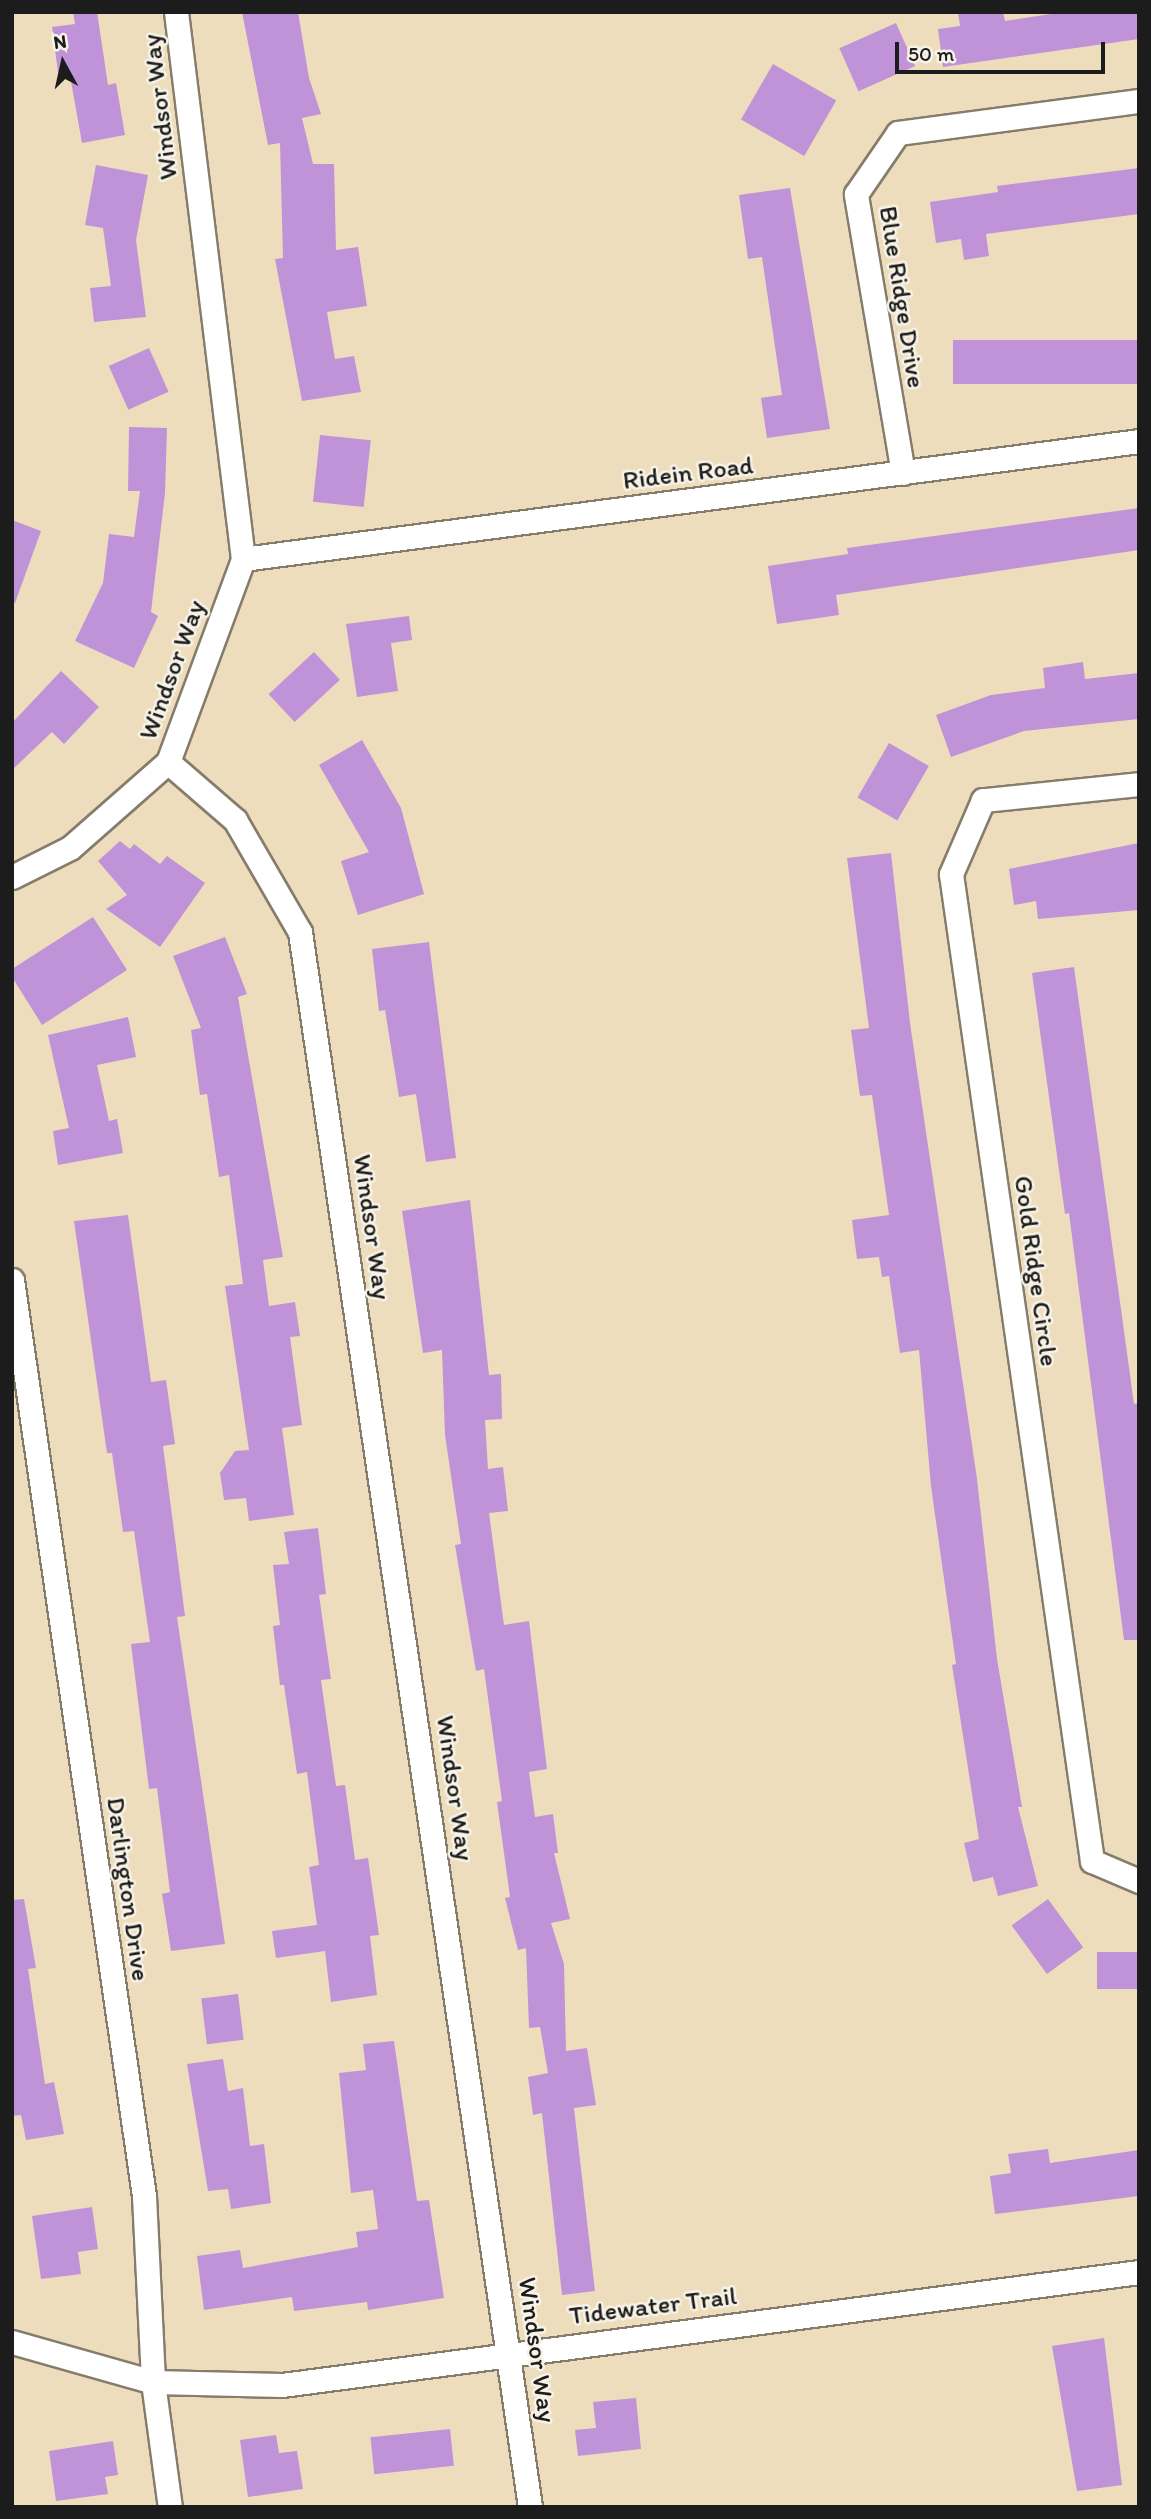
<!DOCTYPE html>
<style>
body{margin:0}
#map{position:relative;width:1151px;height:2519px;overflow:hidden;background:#eeddbc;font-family:Itim,sans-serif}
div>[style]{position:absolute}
.building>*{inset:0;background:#c092d7;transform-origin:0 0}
.roads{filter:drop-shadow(2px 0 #857c6c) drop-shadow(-2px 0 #857c6c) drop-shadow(0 2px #857c6c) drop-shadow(0 -2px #857c6c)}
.street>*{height:23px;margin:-11.5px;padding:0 11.5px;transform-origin:11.5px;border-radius:11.5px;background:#fff}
span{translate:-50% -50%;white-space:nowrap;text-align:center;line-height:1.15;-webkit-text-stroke:5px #f7f3e8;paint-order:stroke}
.street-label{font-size:26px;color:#1c1c1c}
.frame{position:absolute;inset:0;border:14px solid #1c1c1c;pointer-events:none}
.north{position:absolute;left:28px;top:28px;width:70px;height:70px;-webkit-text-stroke:5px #f7f3e8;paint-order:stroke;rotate:352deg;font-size:19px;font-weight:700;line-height:28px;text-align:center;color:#1c1c1c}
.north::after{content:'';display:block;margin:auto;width:24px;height:32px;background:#1c1c1c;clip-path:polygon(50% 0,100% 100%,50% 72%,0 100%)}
.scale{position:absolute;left:895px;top:42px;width:210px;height:32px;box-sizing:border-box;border:4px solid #1c1c1c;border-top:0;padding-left:9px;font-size:21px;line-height:24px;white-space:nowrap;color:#1c1c1c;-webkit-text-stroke:5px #f7f3e8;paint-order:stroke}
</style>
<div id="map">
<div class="building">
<div style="clip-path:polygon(73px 12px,97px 12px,108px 85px,116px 83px,125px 135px,82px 143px,69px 70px,58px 72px,52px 27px,75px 24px)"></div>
<div style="clip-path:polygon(242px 12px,298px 12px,309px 78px,321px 114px,302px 118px,313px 164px,334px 164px,336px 250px,358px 247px,367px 306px,327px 312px,335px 359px,354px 356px,361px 392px,302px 401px,275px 259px,283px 258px,280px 143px,268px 145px)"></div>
<div style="clip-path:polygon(958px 12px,1003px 12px,1005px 21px,1064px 12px,1139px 12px,1139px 39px,943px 67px,938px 29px,960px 26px)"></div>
<div style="left:896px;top:23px;width:47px;height:62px;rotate:66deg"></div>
<div style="left:773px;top:64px;width:73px;height:64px;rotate:30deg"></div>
<div style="clip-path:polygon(96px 165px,148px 175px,136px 240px,146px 317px,94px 322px,90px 288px,111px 286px,103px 228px,85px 225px)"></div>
<div style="clip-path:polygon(1139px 168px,1139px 214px,986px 234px,989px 256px,964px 260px,961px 239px,936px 243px,930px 202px,998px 192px,997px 186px)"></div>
<div style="clip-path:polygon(790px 188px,830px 429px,767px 438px,761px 398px,782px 395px,762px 257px,748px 259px,739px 195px)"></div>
<div style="left:1139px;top:340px;width:44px;height:186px;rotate:90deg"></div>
<div style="left:149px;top:348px;width:48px;height:44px;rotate:66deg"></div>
<div style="clip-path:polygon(129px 427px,167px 428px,165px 493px,151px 612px,158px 616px,134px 668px,75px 641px,103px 583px,109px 534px,134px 537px,140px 491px,128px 491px)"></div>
<div style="left:320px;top:435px;width:51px;height:67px;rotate:6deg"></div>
<div style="clip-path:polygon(1139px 508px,1139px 550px,836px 595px,839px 615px,777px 624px,768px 566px,848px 554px,847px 548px)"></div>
<div style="clip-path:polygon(12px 520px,41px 531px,15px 603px,12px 602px)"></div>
<div style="clip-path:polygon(409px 616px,412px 640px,391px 643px,398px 691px,357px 697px,346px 624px)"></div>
<div style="left:314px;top:652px;width:38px;height:62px;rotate:47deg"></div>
<div style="clip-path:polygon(1083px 662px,1085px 679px,1139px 673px,1139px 719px,1024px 731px,951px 757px,936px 715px,991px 695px,1045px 688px,1043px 668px)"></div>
<div style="clip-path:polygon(61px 671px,99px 707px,64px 744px,52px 732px,12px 770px,12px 723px)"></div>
<div style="clip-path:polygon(362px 740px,401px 808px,424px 894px,358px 915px,341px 861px,369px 852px,319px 765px)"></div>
<div style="left:889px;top:743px;width:46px;height:63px;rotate:30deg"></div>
<div style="clip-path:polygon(120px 841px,130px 849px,134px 844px,160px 864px,167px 856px,205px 883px,160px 947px,106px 909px,127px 895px,98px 861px)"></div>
<div style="clip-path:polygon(1139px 843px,1139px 910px,1038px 919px,1036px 901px,1014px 905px,1009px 869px)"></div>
<div style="clip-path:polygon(891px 853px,910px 1023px,977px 1479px,997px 1659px,1022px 1807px,1018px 1807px,1038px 1886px,998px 1896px,993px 1877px,973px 1882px,964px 1843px,979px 1839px,952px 1665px,956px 1664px,931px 1486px,919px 1350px,900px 1353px,889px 1276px,882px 1277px,879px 1257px,857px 1259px,852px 1220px,889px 1215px,872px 1095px,860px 1096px,851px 1030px,869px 1028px,847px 858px)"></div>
<div style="clip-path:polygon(93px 917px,127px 970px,42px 1025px,12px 977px,12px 969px)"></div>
<div style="clip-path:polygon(225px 937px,247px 994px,238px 997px,283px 1257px,263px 1260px,269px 1306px,295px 1302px,300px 1336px,290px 1337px,302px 1425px,282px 1428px,294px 1515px,249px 1521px,246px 1498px,224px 1500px,220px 1473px,235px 1451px,249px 1450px,225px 1286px,243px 1284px,229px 1175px,219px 1177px,207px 1094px,200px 1095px,191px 1030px,201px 1028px,173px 956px)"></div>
<div style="clip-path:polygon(429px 942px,456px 1158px,426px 1162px,416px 1094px,399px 1097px,385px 1010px,379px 1011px,372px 949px)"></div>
<div style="clip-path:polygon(1074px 967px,1134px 1404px,1139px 1403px,1139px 1640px,1124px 1640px,1069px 1213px,1065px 1214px,1032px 973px)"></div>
<div style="clip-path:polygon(128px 1017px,136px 1057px,97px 1065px,109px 1121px,117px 1119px,123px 1153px,58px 1165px,53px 1131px,69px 1128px,48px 1035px)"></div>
<div style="clip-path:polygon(470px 1200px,489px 1375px,501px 1374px,502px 1419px,485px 1420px,488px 1469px,503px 1467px,508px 1511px,489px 1513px,504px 1625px,529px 1621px,547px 1769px,529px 1772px,535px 1817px,553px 1814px,558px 1853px,554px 1853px,570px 1919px,551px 1923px,564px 1964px,566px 2051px,587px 2048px,596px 2105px,574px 2108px,595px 2291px,562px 2295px,542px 2113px,533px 2115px,528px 2077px,548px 2073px,540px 2027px,529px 2028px,526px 1948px,518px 1950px,505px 1898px,510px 1897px,497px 1802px,502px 1801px,484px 1669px,476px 1671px,455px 1545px,461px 1544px,445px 1435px,442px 1350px,423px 1353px,402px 1211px)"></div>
<div style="clip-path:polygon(128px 1215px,151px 1382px,166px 1380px,175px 1444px,163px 1446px,185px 1616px,177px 1617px,225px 1944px,171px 1951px,162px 1894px,170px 1892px,157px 1788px,149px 1789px,131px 1644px,150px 1642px,134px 1531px,123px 1532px,112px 1453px,107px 1453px,74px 1221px)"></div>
<div style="clip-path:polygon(318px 1528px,326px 1594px,319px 1595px,331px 1679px,321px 1680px,336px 1786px,345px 1785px,355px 1860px,368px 1858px,379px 1935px,370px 1936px,377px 1995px,331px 2002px,325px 1951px,276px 1958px,272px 1931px,317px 1925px,309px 1867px,319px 1865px,307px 1772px,297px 1774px,284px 1685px,280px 1685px,273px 1626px,280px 1625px,273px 1565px,289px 1564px,284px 1532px)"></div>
<div style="clip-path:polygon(24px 1899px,36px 1968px,28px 1969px,45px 2084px,54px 2082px,64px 2134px,26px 2140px,21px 2115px,12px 2116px,12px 1900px)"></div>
<div style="left:1048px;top:1899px;width:60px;height:45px;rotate:54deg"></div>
<div style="left:1097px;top:1952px;width:42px;height:37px"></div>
<div style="left:238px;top:1994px;width:46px;height:37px;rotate:83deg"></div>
<div style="clip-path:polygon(394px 2041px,417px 2201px,429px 2200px,444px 2298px,368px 2310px,367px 2302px,294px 2311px,292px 2297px,204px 2310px,197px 2256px,240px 2250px,243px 2268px,358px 2247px,356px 2232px,378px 2229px,373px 2190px,351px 2193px,339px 2073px,366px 2070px,363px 2044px)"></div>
<div style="clip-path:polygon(223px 2059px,228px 2091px,243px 2088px,250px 2146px,264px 2144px,271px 2203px,231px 2209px,228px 2189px,208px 2191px,187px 2064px)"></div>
<div style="clip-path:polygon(1048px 2149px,1050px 2163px,1139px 2150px,1139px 2196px,995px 2214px,990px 2176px,1011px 2173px,1008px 2154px)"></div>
<div style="clip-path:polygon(92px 2207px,98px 2249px,78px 2252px,81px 2274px,41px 2279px,32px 2216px)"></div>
<div style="clip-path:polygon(1104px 2338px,1122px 2485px,1077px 2491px,1052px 2346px)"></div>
<div style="clip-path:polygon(636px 2398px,641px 2449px,578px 2456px,575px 2430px,596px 2428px,593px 2402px)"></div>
<div style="left:450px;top:2429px;width:37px;height:80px;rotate:84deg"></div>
<div style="clip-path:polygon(276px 2435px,279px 2453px,297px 2451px,303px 2489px,248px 2497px,240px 2440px)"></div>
<div style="clip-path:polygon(113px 2441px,118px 2475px,105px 2477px,108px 2494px,56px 2501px,49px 2451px)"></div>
</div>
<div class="roads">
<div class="street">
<div style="left:903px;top:473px;width:283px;rotate:-99.6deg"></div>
<div style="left:856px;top:194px;width:74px;rotate:-55.5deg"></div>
<div style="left:898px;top:133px;width:243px;rotate:-7.6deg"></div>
<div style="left:243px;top:559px;width:904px;rotate:-7.5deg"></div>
<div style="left:168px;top:762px;width:89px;rotate:40.9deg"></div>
<div style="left:235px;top:820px;width:129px;rotate:59.9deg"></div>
<div style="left:300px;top:932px;width:1592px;rotate:81.69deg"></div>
<div style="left:1139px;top:784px;width:157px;rotate:174.1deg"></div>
<div style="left:983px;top:800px;width:81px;rotate:113.4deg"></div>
<div style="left:951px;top:874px;width:997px;rotate:81.87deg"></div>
<div style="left:1092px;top:1861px;width:51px;rotate:23.1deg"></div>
<div style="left:12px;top:877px;width:65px;rotate:-26.6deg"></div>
<div style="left:70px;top:848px;width:130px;rotate:-41.3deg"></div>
<div style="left:168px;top:762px;width:216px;rotate:-69.7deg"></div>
<div style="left:243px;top:559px;width:551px;rotate:-96.98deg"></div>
<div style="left:12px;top:1280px;width:925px;rotate:81.8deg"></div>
<div style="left:144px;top:2196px;width:186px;rotate:87.2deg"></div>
<div style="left:153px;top:2382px;width:126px;rotate:82.3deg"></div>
<div style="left:12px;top:2342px;width:147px;rotate:15.8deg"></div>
<div style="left:153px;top:2382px;width:129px;rotate:1.3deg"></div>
<div style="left:282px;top:2385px;width:864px;rotate:-7.51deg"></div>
</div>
</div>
<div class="street-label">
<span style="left:160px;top:107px;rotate:-97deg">Windsor Way</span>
<span style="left:902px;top:297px;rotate:81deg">Blue Ridge Drive</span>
<span style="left:688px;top:473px;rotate:-7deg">Ridein Road</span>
<span style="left:172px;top:670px;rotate:-70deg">Windsor Way</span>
<span style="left:372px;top:1227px;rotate:82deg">Windsor Way</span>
<span style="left:1036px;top:1271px;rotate:82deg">Gold Ridge Circle</span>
<span style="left:455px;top:1788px;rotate:82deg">Windsor Way</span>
<span style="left:128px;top:1889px;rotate:82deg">Darlington Drive</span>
<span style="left:653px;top:2306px;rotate:-7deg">Tidewater Trail</span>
<span style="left:537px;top:2350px;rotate:82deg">Windsor Way</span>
</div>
<div class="frame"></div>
<div class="north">N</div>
<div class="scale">50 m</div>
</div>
